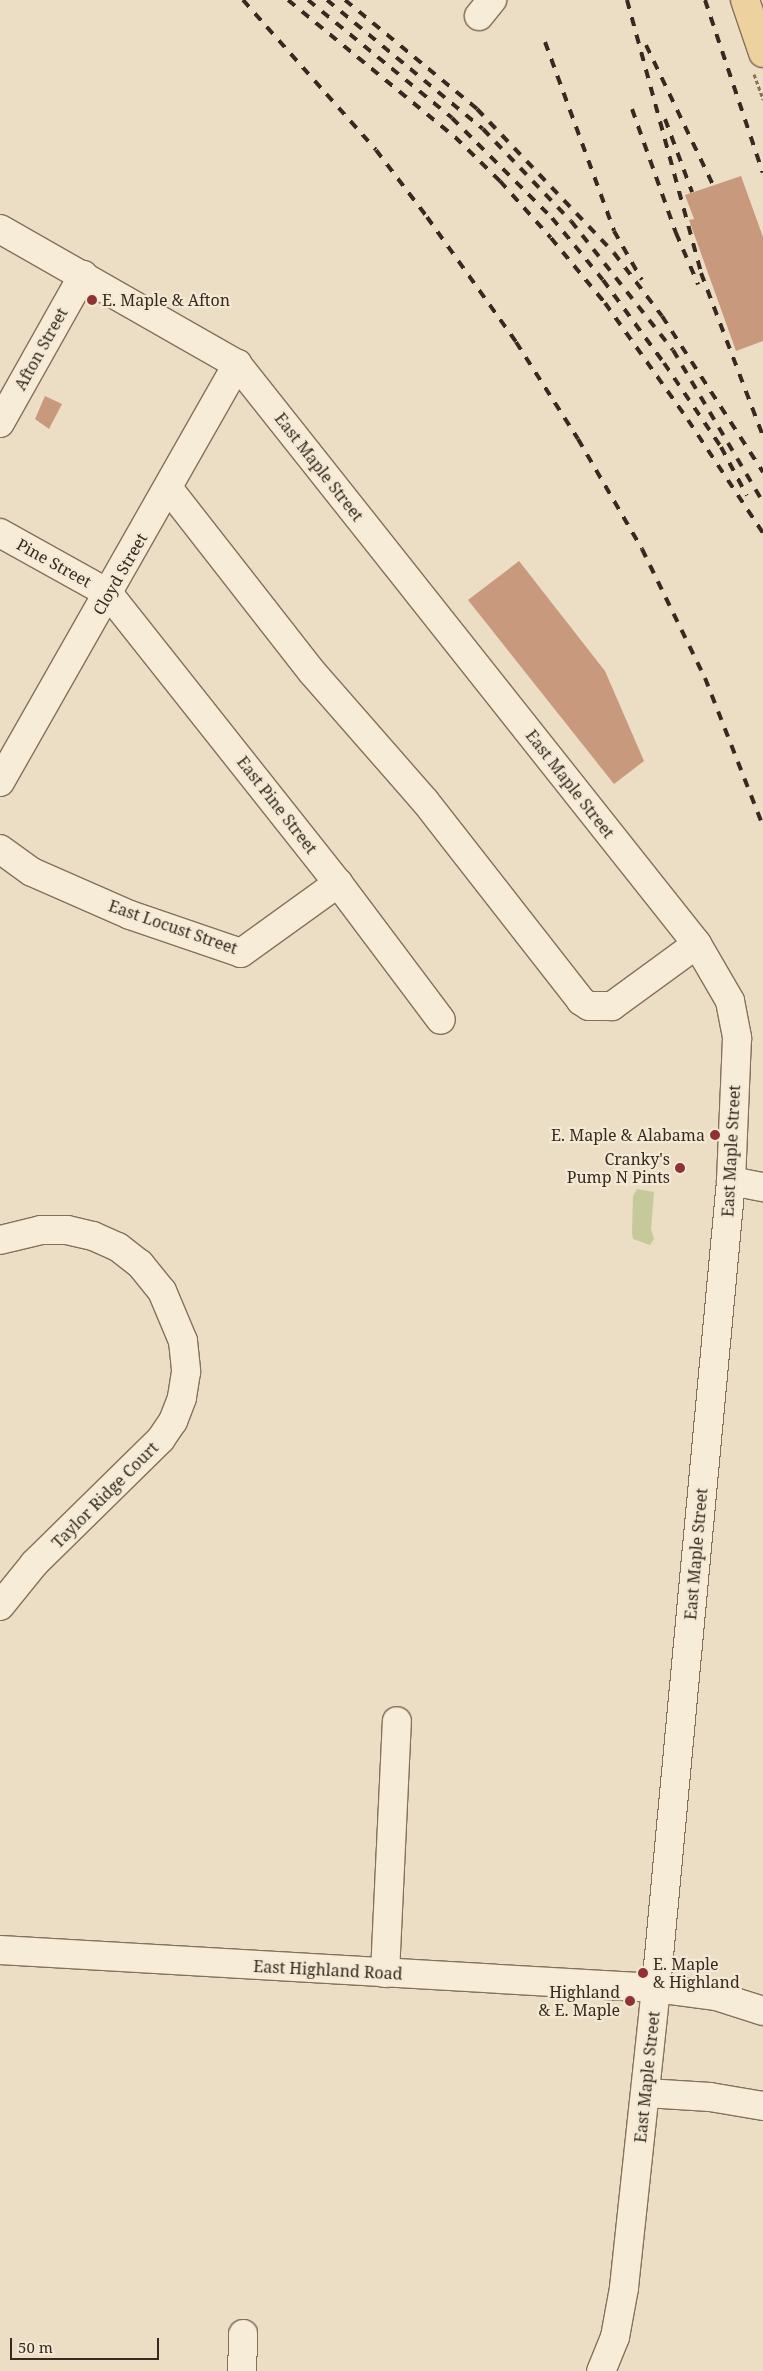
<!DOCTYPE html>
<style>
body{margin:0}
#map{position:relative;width:763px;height:2371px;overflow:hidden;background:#ecdec5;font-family:"Noto Serif",serif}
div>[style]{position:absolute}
.green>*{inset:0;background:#c6c99a}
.building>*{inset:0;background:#c8997d}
.path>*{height:3px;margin-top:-1.5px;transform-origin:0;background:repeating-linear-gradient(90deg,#86705c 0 4px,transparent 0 6.5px)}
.roads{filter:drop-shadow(1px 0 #86705c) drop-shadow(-1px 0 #86705c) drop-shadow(0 1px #86705c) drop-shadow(0 -1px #86705c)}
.minor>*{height:28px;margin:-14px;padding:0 14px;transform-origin:14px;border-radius:14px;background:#f7ecd8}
.major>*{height:28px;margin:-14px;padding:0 14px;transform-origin:14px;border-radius:14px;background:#edd19f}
.rail>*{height:4px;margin-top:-2px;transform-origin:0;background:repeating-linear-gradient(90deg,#37291f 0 9px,transparent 0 18px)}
.dots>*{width:14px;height:14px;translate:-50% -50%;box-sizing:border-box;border:2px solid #f3e9d4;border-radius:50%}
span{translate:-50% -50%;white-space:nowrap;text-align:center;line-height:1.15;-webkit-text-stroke:4.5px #f3e9d4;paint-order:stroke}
.poi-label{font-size:16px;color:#37291f}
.left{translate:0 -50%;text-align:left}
.right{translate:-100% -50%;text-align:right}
.street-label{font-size:16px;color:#37291f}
.scale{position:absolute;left:10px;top:2338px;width:149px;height:22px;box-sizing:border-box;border:2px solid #37291f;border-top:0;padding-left:6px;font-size:15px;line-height:18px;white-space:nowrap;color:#37291f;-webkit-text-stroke:4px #f3e9d4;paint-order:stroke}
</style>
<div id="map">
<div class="green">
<div style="clip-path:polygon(637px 1189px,654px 1192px,651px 1229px,654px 1239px,650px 1245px,633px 1239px,632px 1233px,633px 1196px)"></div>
</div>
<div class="building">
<div style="clip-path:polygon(741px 176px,763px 237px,763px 341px,736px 351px,689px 220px,694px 219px,685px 195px)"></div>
<div style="clip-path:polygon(45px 396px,62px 404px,49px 429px,35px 419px)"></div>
<div style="clip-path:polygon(519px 561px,605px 671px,644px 761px,614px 784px,468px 600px)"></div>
</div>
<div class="path">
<div style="left:754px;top:74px;width:27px;rotate:70deg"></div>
</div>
<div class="roads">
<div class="minor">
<div style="left:479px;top:16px;width:21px;rotate:-51deg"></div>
<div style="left:0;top:229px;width:273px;rotate:29.7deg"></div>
<div style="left:237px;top:364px;width:740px;rotate:51.58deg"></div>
<div style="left:697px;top:944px;width:66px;rotate:59.9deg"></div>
<div style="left:730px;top:1001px;width:38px;rotate:79deg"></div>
<div style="left:737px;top:1038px;width:143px;rotate:92.4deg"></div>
<div style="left:731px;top:1181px;width:810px;rotate:95.31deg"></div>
<div style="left:656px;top:1988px;width:302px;rotate:96.1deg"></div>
<div style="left:624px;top:2288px;width:50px;rotate:100.4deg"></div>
<div style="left:615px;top:2337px;width:37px;rotate:112deg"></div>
<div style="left:0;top:423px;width:170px;rotate:-60.7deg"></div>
<div style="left:169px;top:489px;width:232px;rotate:52deg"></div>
<div style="left:312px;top:672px;width:171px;rotate:48.8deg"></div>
<div style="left:425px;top:801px;width:254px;rotate:52deg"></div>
<div style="left:581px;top:1001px;width:9px;rotate:32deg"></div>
<div style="left:589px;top:1006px;width:23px"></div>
<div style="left:612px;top:1006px;width:105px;rotate:-36.1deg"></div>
<div style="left:0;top:533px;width:124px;rotate:29.1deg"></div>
<div style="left:108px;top:593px;width:370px;rotate:51.6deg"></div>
<div style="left:338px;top:883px;width:171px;rotate:53.1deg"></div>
<div style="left:0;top:782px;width:481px;rotate:-60.4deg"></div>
<div style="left:0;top:849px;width:39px;rotate:36deg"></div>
<div style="left:32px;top:872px;width:107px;rotate:23.7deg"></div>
<div style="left:130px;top:915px;width:117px;rotate:18.9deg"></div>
<div style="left:241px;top:953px;width:120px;rotate:-35.8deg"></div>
<div style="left:731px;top:1181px;width:33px;rotate:11deg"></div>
<div style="left:0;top:1240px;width:42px;rotate:-13.7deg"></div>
<div style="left:41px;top:1230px;width:26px"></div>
<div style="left:67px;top:1230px;width:27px;rotate:13deg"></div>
<div style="left:93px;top:1236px;width:27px;rotate:24deg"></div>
<div style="left:118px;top:1247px;width:28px;rotate:38deg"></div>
<div style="left:140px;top:1264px;width:35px;rotate:51deg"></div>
<div style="left:162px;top:1291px;width:54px;rotate:67.2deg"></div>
<div style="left:183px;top:1341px;width:31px;rotate:84deg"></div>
<div style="left:186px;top:1372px;width:26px;rotate:99deg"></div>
<div style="left:182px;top:1398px;width:25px;rotate:111deg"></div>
<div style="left:173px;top:1421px;width:22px;rotate:124deg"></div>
<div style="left:161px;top:1439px;width:178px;rotate:135.5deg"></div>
<div style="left:34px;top:1564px;width:54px;rotate:129deg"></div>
<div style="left:0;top:1950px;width:657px;rotate:3.32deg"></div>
<div style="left:656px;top:1988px;width:61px;rotate:7.6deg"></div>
<div style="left:716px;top:1996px;width:49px;rotate:17.7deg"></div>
<div style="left:385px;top:1973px;width:252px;rotate:-87.3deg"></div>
<div style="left:646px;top:2093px;width:64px;rotate:3.6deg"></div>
<div style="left:710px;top:2097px;width:54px;rotate:9.6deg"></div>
<div style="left:242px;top:2371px;width:37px;rotate:-88deg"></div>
</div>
<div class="major">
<div style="left:745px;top:0;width:56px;rotate:71.2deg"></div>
</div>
</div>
<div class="rail">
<div style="left:243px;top:0;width:200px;rotate:48.4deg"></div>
<div style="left:376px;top:150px;width:84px;rotate:52.7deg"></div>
<div style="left:427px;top:217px;width:153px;rotate:54.5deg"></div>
<div style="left:516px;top:342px;width:115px;rotate:57.4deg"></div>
<div style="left:578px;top:439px;width:127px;rotate:59.8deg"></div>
<div style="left:642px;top:549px;width:144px;rotate:64deg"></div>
<div style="left:705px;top:678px;width:159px;rotate:68.6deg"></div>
<div style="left:288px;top:0;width:216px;rotate:39.4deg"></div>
<div style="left:455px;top:137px;width:63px;rotate:44.4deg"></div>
<div style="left:500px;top:181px;width:76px;rotate:48.2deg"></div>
<div style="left:551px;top:238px;width:85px;rotate:50.3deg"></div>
<div style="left:605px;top:303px;width:143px;rotate:54.6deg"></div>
<div style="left:688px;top:420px;width:136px;rotate:56.4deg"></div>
<div style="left:308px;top:0;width:186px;rotate:39.3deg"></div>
<div style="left:452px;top:118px;width:141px;rotate:45deg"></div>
<div style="left:552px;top:218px;width:80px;rotate:50.6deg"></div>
<div style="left:603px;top:280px;width:103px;rotate:53.7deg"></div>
<div style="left:664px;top:363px;width:102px;rotate:55.8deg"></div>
<div style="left:721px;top:447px;width:55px;rotate:62deg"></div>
<div style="left:327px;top:0;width:202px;rotate:39.6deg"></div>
<div style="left:483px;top:129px;width:127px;rotate:46.3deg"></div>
<div style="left:571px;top:221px;width:164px;rotate:51.7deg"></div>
<div style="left:673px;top:350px;width:177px;rotate:59.4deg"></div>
<div style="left:345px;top:0;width:171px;rotate:39.5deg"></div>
<div style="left:477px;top:109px;width:199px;rotate:46.4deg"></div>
<div style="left:614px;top:253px;width:79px;rotate:52.7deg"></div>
<div style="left:662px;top:316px;width:186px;rotate:57.1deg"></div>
<div style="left:627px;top:0;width:283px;rotate:74.8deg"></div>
<div style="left:701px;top:273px;width:174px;rotate:69.2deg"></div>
<div style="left:705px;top:0;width:182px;rotate:71.5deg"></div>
<div style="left:545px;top:42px;width:201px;rotate:69.9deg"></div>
<div style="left:614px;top:231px;width:56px;rotate:60.3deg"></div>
<div style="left:646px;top:45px;width:155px;rotate:64.4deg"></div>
<div style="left:632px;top:109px;width:132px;rotate:70.5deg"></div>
<div style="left:676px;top:233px;width:56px;rotate:66.7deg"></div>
<div style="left:665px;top:119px;width:78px;rotate:69.7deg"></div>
</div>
<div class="dots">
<div style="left:92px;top:300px;background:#913035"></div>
<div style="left:715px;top:1135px;background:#913035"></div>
<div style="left:680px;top:1168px;background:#913035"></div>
<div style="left:643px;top:1973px;background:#913035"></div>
<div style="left:630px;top:2001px;background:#913035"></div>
</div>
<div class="poi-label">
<span class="left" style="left:102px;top:300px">E. Maple &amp; Afton</span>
<span class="right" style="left:705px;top:1135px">E. Maple &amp; Alabama</span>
<span class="right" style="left:670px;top:1168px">Cranky's<br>Pump N Pints</span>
<span class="left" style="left:653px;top:1973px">E. Maple<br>&amp; Highland</span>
<span class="right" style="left:620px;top:2001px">Highland<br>&amp; E. Maple</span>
</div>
<div class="street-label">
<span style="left:41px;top:349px;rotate:-61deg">Afton Street</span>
<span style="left:319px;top:467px;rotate:52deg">East Maple Street</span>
<span style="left:54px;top:563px;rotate:29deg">Pine Street</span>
<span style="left:120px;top:574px;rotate:-60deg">Cloyd Street</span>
<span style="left:570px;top:784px;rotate:52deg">East Maple Street</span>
<span style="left:277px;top:805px;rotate:52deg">East Pine Street</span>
<span style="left:173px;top:927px;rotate:19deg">East Locust Street</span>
<span style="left:731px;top:1151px;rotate:-87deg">East Maple Street</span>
<span style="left:105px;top:1495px;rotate:-45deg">Taylor Ridge Court</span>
<span style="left:696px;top:1554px;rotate:-85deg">East Maple Street</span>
<span style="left:328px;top:1970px;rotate:3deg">East Highland Road</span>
<span style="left:647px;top:2077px;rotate:-84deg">East Maple Street</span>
</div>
<div class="scale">50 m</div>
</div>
